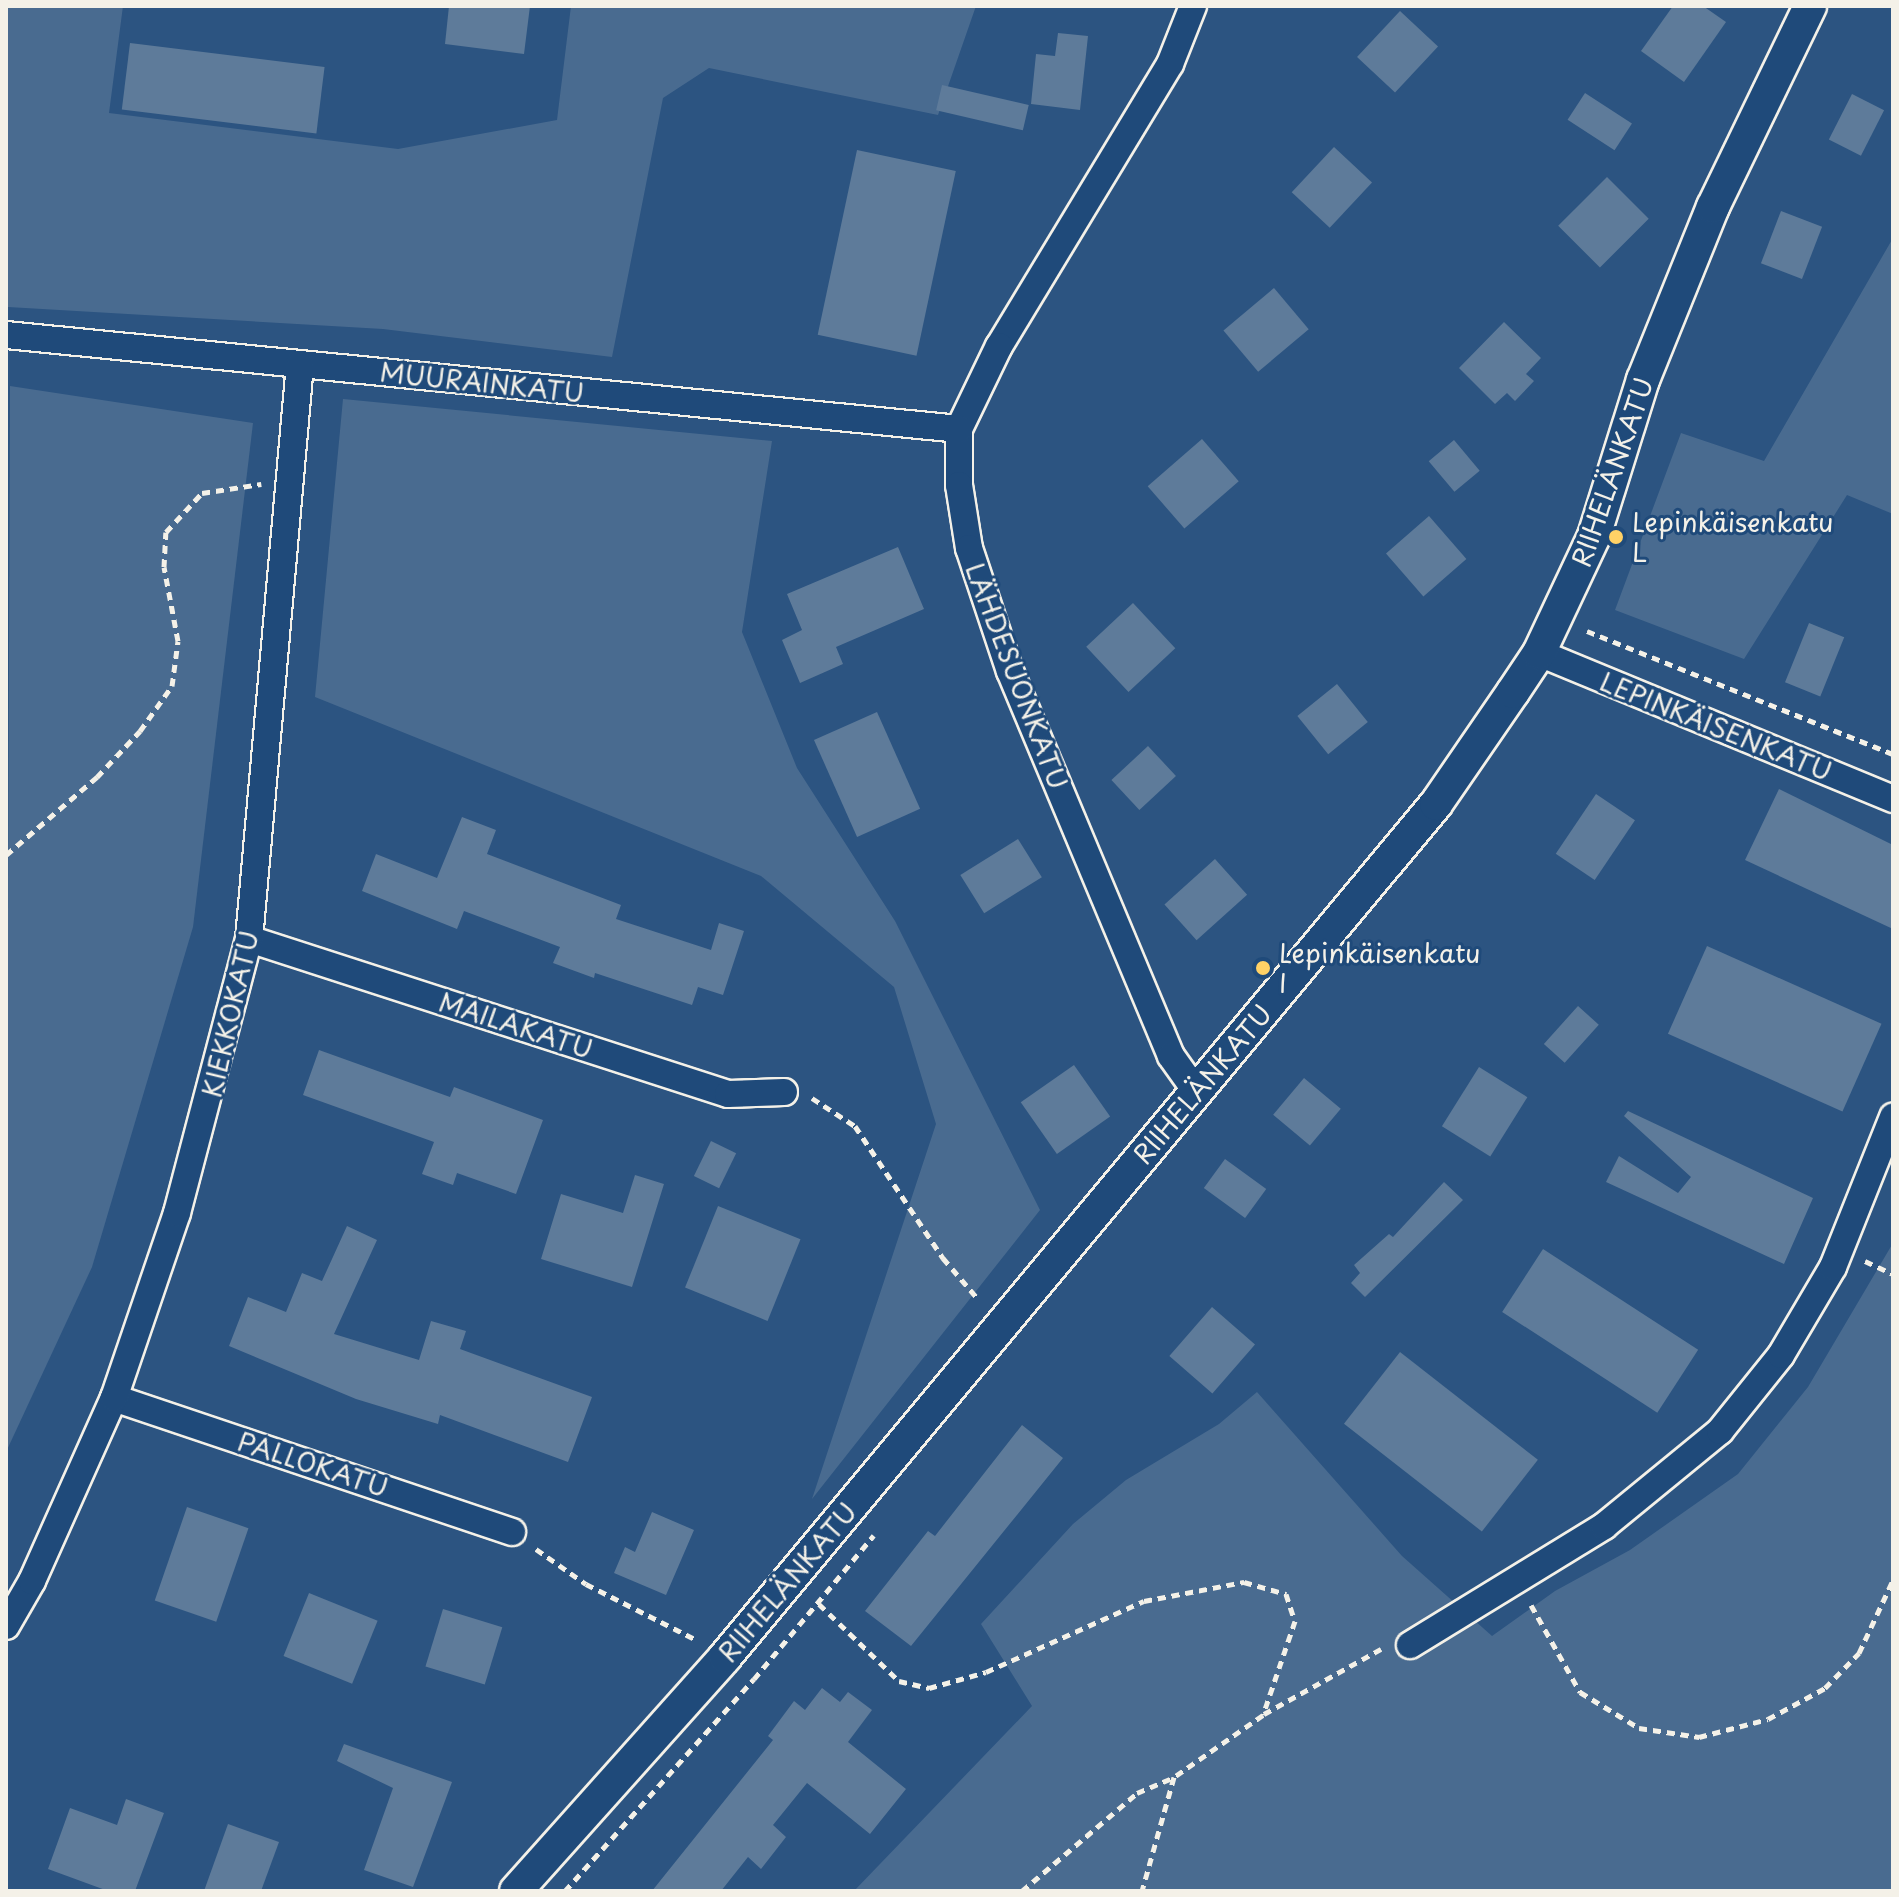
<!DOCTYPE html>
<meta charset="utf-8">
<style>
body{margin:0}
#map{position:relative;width:1899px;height:1897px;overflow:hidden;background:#2c5481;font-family:"Playpen Sans",sans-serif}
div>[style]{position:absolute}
.green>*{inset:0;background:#496b90}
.building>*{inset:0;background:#5e7b9a;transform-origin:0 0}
.path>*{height:5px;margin-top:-2.5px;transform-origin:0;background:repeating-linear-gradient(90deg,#f4f1e8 0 8px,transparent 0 14px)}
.roads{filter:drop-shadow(2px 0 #f4f1e8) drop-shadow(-2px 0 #f4f1e8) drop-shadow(0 2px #f4f1e8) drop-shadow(0 -2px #f4f1e8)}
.minor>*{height:26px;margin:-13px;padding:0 13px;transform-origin:13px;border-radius:13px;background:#1f4a7a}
.tertiary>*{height:32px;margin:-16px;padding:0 16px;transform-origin:16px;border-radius:16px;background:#1f4a7a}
.dots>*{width:22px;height:22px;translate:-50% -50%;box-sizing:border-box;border:4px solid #1f4a7a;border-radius:50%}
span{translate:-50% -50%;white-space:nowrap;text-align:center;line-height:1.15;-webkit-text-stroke:6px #1f4a7a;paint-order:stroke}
.street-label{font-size:26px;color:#f4f1e8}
.poi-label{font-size:26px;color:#f4f1e8}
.left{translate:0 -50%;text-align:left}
.frame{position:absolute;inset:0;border:8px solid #f4f1e8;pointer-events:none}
</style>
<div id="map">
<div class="green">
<div style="clip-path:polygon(6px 6px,123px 6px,109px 113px,398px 149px,557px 120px,571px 6px,976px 6px,938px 115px,709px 68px,663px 98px,612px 357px,383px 329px,8px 307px)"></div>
<div style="clip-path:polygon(1893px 238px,1893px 514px,1847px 495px,1744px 659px,1615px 610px,1681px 433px,1764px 461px)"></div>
<div style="clip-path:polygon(10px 386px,253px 423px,193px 927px,92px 1267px,6px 1452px)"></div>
<div style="clip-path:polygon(343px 399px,772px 441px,742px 632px,797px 768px,895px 921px,1040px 1210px,812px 1499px,936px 1124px,894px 987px,761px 876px,315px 697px)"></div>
<div style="clip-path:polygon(1893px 1243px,1893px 1891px,854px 1891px,1032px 1706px,981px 1624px,1073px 1524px,1126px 1480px,1219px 1424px,1257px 1392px,1402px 1556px,1492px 1636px,1555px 1591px,1630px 1550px,1738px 1474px,1808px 1387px)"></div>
</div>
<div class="building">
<div style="clip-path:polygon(449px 6px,530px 6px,524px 54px,445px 44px)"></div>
<div style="clip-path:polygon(1673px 6px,1703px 6px,1726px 22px,1684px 82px,1641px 51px)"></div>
<div style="left:1400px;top:11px;width:52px;height:63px;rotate:43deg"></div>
<div style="clip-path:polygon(1058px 33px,1088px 36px,1080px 110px,1031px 104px,1036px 54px,1055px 56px)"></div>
<div style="left:130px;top:43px;width:196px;height:67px;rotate:7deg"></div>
<div style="left:942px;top:85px;width:89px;height:26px;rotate:13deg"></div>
<div style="left:1585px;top:93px;width:56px;height:32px;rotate:33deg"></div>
<div style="left:1852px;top:94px;width:36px;height:51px;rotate:27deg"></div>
<div style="left:1334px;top:147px;width:52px;height:62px;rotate:43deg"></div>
<div style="left:857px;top:150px;width:101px;height:189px;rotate:12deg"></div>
<div style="left:1607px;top:177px;width:59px;height:69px;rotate:45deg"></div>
<div style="left:1781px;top:211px;width:44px;height:56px;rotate:21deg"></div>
<div style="left:1274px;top:288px;width:54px;height:66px;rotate:50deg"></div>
<div style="clip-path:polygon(1504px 322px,1541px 358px,1526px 374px,1534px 381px,1515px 401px,1507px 393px,1495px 404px,1459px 368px)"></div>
<div style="left:1202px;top:439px;width:56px;height:72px;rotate:49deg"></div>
<div style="left:1454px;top:440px;width:40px;height:33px;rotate:50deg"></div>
<div style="left:1429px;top:516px;width:57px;height:57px;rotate:49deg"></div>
<div style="clip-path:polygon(898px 547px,924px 609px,836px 647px,843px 664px,800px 683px,782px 640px,802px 630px,787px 594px)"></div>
<div style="left:1133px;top:603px;width:62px;height:64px;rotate:47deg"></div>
<div style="left:1809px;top:623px;width:38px;height:64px;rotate:22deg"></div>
<div style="left:1337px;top:684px;width:49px;height:51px;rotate:51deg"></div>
<div style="left:877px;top:712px;width:106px;height:69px;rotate:66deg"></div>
<div style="left:1148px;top:746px;width:41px;height:50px;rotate:47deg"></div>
<div style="clip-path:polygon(1779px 789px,1893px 845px,1893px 929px,1745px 860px)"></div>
<div style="left:1596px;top:794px;width:47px;height:72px;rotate:34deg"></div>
<div style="clip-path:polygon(462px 817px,496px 830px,487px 854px,621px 905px,616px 919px,711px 950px,719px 923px,744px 931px,723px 995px,698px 987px,692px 1005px,595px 973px,594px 978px,553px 963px,560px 947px,464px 911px,457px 929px,362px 891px,376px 854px,437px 878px)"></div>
<div style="left:1018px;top:839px;width:45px;height:68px;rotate:58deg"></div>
<div style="left:1215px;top:859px;width:48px;height:68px;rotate:48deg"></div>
<div style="left:1707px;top:946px;width:191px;height:96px;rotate:24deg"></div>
<div style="left:1578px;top:1006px;width:28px;height:51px;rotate:42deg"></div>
<div style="clip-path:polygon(319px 1050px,450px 1097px,454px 1087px,543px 1120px,516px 1194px,457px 1173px,453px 1185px,422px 1174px,434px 1142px,303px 1095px)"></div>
<div style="left:1074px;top:1065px;width:63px;height:65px;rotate:55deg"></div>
<div style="left:1479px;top:1067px;width:57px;height:70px;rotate:32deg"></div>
<div style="left:1304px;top:1078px;width:48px;height:48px;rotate:40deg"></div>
<div style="clip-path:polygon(1628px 1111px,1813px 1198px,1784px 1264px,1606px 1182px,1619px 1156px,1678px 1193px,1691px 1177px,1624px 1116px)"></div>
<div style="left:711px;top:1141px;width:28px;height:39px;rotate:26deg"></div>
<div style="left:1225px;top:1159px;width:51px;height:36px;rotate:36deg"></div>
<div style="clip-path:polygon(635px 1175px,664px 1184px,632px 1287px,541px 1259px,561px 1194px,623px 1213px)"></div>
<div style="clip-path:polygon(1444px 1182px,1463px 1200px,1365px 1297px,1351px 1283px,1360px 1273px,1354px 1265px,1389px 1234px,1393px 1237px)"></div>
<div style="left:718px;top:1206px;width:89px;height:88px;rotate:22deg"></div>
<div style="clip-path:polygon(347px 1226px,377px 1240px,334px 1334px,419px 1360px,431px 1321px,466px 1331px,460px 1349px,592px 1397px,568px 1462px,440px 1415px,438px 1424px,356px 1399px,229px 1346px,248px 1297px,286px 1312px,302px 1273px,322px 1281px)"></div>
<div style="left:1543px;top:1249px;width:185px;height:75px;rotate:33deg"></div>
<div style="left:1212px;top:1307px;width:57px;height:65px;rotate:41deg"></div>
<div style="left:1400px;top:1352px;width:175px;height:91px;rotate:38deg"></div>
<div style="clip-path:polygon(1022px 1425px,1063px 1458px,911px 1646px,865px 1611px,928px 1531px,935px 1536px)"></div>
<div style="left:187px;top:1507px;width:65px;height:99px;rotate:19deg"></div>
<div style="clip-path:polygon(652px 1512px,694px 1530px,666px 1595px,614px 1573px,625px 1547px,635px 1552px)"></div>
<div style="left:309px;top:1593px;width:74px;height:68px;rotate:22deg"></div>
<div style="left:443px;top:1609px;width:62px;height:60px;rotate:17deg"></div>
<div style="clip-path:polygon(822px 1688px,840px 1702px,848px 1692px,872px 1710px,848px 1742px,906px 1789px,870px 1834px,807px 1783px,773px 1825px,786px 1837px,761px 1869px,748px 1857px,721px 1891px,652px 1891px,773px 1740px,768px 1736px,794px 1701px,805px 1710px)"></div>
<div style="clip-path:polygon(344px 1744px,452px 1782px,413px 1887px,364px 1870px,393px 1788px,337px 1761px)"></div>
<div style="clip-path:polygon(126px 1799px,164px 1813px,135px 1891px,108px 1891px,48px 1869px,70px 1808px,117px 1825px)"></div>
<div style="clip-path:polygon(228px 1824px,279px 1842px,261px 1891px,204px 1891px)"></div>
</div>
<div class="path">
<div style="left:1587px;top:631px;width:330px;rotate:21.9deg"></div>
<div style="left:6px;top:855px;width:120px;rotate:-40.6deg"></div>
<div style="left:97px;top:777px;width:63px;rotate:-46.9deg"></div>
<div style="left:140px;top:731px;width:55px;rotate:-54.6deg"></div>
<div style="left:172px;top:686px;width:45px;rotate:-82.4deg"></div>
<div style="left:178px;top:641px;width:75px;rotate:-100.7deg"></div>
<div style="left:164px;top:567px;width:35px;rotate:-87deg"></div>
<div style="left:166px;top:532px;width:53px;rotate:-47.3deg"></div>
<div style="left:202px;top:493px;width:60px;rotate:-8.7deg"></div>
<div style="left:812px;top:1098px;width:51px;rotate:33.1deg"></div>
<div style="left:855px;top:1126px;width:159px;rotate:56.3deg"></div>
<div style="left:943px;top:1258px;width:55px;rotate:49.4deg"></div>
<div style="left:1865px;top:1261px;width:31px;rotate:25deg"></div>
<div style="left:536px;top:1549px;width:61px;rotate:35deg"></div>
<div style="left:586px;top:1584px;width:124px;rotate:26.8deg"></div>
<div style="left:819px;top:1604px;width:111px;rotate:43.9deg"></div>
<div style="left:899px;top:1681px;width:31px;rotate:13deg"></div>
<div style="left:929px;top:1688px;width:59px;rotate:-15.7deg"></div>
<div style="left:986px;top:1672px;width:173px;rotate:-24.2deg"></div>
<div style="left:1144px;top:1601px;width:102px;rotate:-10.8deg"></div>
<div style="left:1244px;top:1582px;width:44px;rotate:15.9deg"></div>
<div style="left:1286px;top:1594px;width:28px;rotate:72deg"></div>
<div style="left:1295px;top:1621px;width:99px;rotate:108.8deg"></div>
<div style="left:1263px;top:1715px;width:108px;rotate:145.1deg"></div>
<div style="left:1174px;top:1777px;width:118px;rotate:105.7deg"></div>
<div style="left:1531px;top:1605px;width:100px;rotate:60.6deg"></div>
<div style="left:1580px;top:1692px;width:69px;rotate:31.4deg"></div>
<div style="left:1639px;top:1728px;width:61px;rotate:8.5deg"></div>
<div style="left:1699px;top:1737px;width:71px;rotate:-14.6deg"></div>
<div style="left:1768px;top:1719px;width:65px;rotate:-28.5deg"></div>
<div style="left:1825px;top:1688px;width:49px;rotate:-45.8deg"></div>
<div style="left:1859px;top:1653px;width:81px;rotate:-65deg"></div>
<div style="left:1264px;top:1714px;width:134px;rotate:-29.1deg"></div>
<div style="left:565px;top:1891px;width:284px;rotate:-48.3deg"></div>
<div style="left:754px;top:1679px;width:187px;rotate:-50.2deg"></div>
<div style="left:1022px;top:1891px;width:151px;rotate:-40.4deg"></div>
<div style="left:1137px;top:1793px;width:39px;rotate:-23deg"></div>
</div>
<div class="roads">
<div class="minor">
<div style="left:1193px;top:6px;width:62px;rotate:111.6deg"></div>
<div style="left:1170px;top:64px;width:330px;rotate:121.2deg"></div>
<div style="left:999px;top:346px;width:92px;rotate:115.7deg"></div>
<div style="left:959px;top:429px;width:56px;rotate:90deg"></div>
<div style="left:959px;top:485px;width:64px;rotate:81deg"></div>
<div style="left:969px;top:548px;width:130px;rotate:71.6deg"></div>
<div style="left:1010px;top:671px;width:417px;rotate:67.3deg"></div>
<div style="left:1171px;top:1056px;width:43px;rotate:54.5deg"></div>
<div style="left:6px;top:335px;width:958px;rotate:5.63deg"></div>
<div style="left:1539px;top:653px;width:383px;rotate:22.4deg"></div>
<div style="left:249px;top:939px;width:503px;rotate:17.93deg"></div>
<div style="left:728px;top:1094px;width:56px;rotate:-2deg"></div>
<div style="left:114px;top:1398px;width:420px;rotate:18.6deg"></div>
<div style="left:6px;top:1626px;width:52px;rotate:-60deg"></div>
<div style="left:32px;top:1581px;width:201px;rotate:-65.9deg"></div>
<div style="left:114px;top:1398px;width:195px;rotate:-71.2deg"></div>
<div style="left:177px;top:1213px;width:283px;rotate:-75.3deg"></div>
<div style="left:249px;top:939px;width:577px;rotate:-84.93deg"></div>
<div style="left:1410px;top:1645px;width:228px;rotate:-31.5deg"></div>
<div style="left:1604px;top:1526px;width:150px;rotate:-39.3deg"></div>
<div style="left:1720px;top:1431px;width:97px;rotate:-51.2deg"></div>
<div style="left:1781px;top:1355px;width:102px;rotate:-59.4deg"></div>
<div style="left:1833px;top:1267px;width:162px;rotate:-68.2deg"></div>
</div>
<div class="tertiary">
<div style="left:516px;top:1891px;width:314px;rotate:-48.2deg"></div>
<div style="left:725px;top:1657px;width:1110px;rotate:-50.19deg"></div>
<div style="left:1436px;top:804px;width:136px;rotate:-55.5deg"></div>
<div style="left:1513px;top:692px;width:47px;rotate:-56.3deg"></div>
<div style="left:1539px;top:653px;width:129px;rotate:-64.8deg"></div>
<div style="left:1594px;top:536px;width:164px;rotate:-72.6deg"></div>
<div style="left:1643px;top:380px;width:187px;rotate:-68deg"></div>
<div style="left:1713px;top:207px;width:223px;rotate:-64.2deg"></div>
</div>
</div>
<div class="dots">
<div style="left:1616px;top:537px;background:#ffd166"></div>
<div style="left:1263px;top:968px;background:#ffd166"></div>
</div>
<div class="street-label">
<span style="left:482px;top:382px;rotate:6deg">MUURAINKATU</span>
<span style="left:1612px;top:472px;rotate:-71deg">RIIHELÄNKATU</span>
<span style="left:1017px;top:676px;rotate:69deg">LÄHDESUONKATU</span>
<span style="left:1716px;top:726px;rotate:22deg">LEPINKÄISENKATU</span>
<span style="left:230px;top:1014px;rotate:-77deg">KIEKKOKATU</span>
<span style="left:516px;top:1025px;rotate:18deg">MAILAKATU</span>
<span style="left:1202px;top:1084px;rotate:-50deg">RIIHELÄNKATU</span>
<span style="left:313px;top:1464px;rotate:18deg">PALLOKATU</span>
<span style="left:787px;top:1582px;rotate:-50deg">RIIHELÄNKATU</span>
</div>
<div class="poi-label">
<span class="left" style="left:1632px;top:537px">Lepinkäisenkatu<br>L</span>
<span class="left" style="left:1279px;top:968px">Lepinkäisenkatu<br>I</span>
</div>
<div class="frame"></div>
</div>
